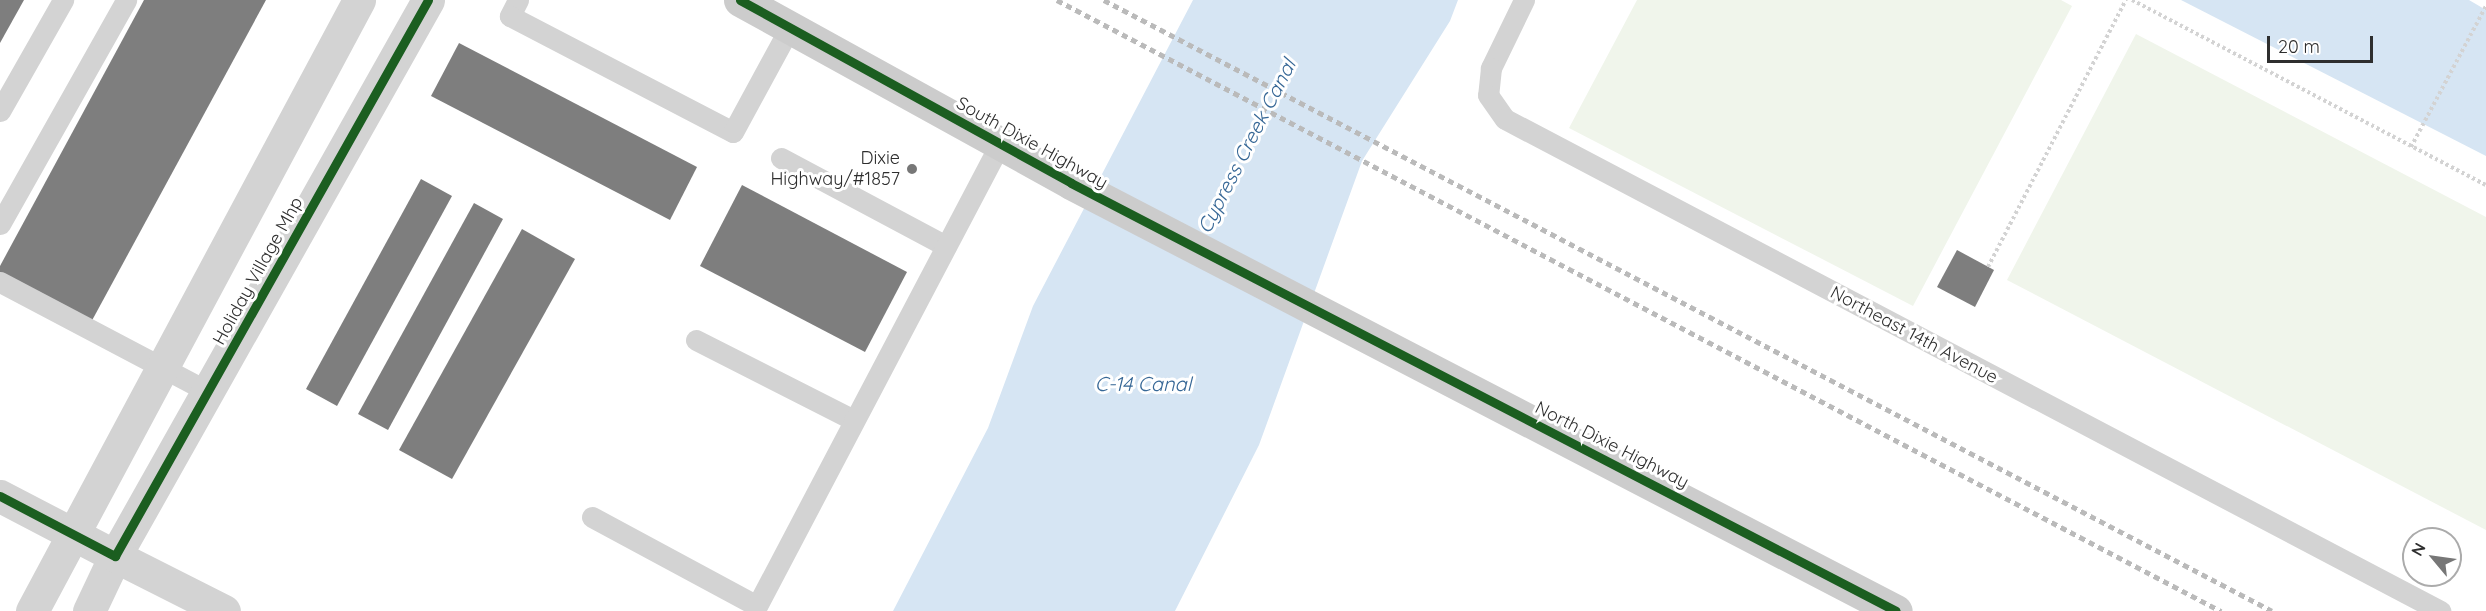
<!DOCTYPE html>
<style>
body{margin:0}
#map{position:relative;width:2486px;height:611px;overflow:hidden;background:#fff;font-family:Quicksand,sans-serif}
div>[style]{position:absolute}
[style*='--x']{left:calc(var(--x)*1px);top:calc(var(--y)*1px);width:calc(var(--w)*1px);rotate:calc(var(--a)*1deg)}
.green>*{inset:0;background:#f0f5eb}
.water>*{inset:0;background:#d6e5f3}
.building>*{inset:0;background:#7e7e7e}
.path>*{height:4px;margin-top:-2px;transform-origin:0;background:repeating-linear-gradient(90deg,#d3d3d3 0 3px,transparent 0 6px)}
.service>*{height:21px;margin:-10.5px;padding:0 10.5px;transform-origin:10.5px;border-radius:10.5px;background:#d3d3d3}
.minor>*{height:33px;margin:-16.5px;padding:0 16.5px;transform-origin:16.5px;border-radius:16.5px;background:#d3d3d3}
.secondary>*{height:33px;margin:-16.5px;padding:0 16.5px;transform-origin:16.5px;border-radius:16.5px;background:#ccc}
.rail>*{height:4.5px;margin-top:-2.25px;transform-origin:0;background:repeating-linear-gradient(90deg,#bababa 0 6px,transparent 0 10.5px)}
.cycleway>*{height:9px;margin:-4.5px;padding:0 4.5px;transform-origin:4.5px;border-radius:4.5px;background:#1b5e20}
.dots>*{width:16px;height:16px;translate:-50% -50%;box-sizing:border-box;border:3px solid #fff;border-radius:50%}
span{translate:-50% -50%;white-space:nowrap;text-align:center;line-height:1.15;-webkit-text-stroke:6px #fff;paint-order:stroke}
.street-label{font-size:18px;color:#2e2e2e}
.poi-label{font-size:18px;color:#2e2e2e}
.right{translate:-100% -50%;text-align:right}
.water-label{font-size:20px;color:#366796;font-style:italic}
.north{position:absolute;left:2402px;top:527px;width:60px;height:60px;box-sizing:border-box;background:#fff;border:2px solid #ababab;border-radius:50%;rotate:299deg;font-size:16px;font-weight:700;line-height:24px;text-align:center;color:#2e2e2e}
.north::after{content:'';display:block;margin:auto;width:21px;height:27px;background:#777;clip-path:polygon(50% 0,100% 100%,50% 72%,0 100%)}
.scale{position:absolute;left:2267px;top:36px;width:106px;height:27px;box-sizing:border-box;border:3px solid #2e2e2e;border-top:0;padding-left:8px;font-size:18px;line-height:21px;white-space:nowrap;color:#2e2e2e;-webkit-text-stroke:4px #fff;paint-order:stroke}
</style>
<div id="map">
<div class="green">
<i style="clip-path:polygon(1637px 0,2061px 0,2072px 6px,1913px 306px,1569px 128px)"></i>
<i style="clip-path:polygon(2136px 34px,2486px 217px,2486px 530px,2007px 280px)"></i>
</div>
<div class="water">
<i style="clip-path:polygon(1193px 0,1458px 0,1450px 21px,1362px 161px,1259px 445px,1175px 611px,893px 611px,988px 428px,1033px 306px)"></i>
<i style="clip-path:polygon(2181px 0,2469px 0,2486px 10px,2486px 156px)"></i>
</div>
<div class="building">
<i style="clip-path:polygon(0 0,24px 0,0 43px)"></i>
<i style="clip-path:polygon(144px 0,266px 0,89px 326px,0 278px,0 266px)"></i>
<i style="clip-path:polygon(459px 43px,697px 167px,670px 220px,431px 96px)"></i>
<i style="clip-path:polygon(421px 179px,452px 196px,337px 406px,306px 389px)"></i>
<i style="clip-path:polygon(742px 185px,907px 272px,865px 352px,700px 266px)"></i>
<i style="clip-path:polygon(474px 203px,503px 219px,388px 430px,358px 414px)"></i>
<i style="clip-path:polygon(522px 229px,575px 259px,452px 479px,399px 450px)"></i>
<i style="clip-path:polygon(1957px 250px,1994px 270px,1975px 307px,1937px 287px)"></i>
</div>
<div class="path">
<i style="--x:2132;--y:0;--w:399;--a:27.6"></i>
<i style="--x:2411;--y:147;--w:160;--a:-62"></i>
<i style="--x:1988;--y:267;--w:301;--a:-62.7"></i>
</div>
<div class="service">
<i style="--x:518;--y:0;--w:18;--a:117"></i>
<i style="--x:510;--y:16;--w:251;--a:27.5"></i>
<i style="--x:733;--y:132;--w:119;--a:-61.5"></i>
<i style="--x:1524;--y:0;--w:76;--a:115.9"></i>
<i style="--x:1491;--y:68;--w:27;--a:96"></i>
<i style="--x:1488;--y:95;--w:29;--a:55"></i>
<i style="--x:1505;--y:119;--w:1057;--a:27.75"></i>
<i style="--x:0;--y:111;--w:128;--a:-60.4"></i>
<i style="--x:781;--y:158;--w:187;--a:28.1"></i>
<i style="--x:0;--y:224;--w:257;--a:-60.6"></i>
<i style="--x:0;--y:282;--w:236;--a:27.8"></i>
<i style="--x:696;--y:340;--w:177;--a:26.9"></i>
<i style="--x:592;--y:517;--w:187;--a:28.3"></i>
<i style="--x:757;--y:606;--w:522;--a:-62.26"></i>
</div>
<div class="minor">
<i style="--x:0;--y:496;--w:130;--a:27.6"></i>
<i style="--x:115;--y:556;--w:638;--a:-60.62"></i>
<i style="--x:32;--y:611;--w:693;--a:-61.84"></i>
<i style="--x:89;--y:611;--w:61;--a:-64.7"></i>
<i style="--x:115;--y:556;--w:122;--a:26.8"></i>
</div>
<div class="secondary">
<i style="--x:740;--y:0;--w:378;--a:28.9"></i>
<i style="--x:1071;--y:183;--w:929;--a:27.42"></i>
</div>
<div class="rail">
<i style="--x:1057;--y:0;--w:1315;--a:27.7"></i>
<i style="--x:1104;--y:0;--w:1318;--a:27.61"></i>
</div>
<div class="cycleway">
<i style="--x:740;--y:0;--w:378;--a:28.9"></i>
<i style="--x:1071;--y:183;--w:929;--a:27.42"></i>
<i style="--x:0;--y:496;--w:130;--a:27.6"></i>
<i style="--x:115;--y:556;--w:638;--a:-60.62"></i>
</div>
<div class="dots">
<i style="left:912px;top:169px;background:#777"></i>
</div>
<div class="street-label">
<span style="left:1032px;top:143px;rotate:29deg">South Dixie Highway</span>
<span style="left:258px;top:271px;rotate:-61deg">Holiday Village Mhp</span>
<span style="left:1914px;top:335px;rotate:28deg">Northeast 14th Avenue</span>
<span style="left:1612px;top:445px;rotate:27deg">North Dixie Highway</span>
</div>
<div class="poi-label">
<span class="right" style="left:900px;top:169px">Dixie<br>Highway/#1857</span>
</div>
<div class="water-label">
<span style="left:1246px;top:146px;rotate:-63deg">Cypress Creek Canal</span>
<span style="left:1143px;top:383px">C-14 Canal</span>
</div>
<div class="north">N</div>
<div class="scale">20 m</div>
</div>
